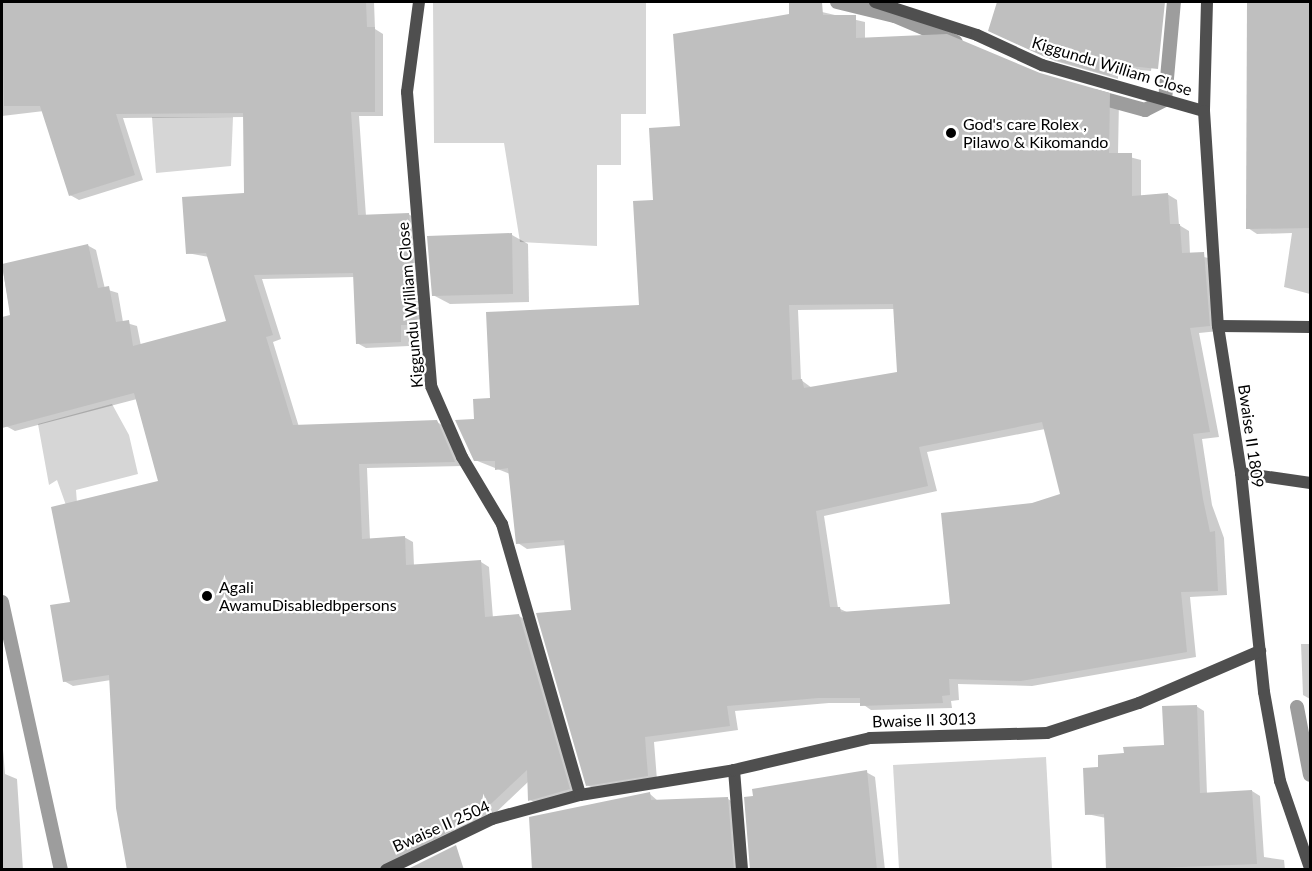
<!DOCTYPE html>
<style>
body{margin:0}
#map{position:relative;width:1312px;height:871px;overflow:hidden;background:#fff;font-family:Lato,sans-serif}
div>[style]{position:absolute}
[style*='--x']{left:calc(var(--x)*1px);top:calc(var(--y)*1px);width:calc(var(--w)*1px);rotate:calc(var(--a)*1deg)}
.green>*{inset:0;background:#d6d6d6}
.shadow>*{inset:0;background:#0003}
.stream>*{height:14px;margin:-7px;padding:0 7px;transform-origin:7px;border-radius:7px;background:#9d9d9d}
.building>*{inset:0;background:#bfbfbf}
.minor>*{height:12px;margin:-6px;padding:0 6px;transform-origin:6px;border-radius:6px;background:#4f4f4f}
.dots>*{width:16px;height:16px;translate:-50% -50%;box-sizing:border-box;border:3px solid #fff;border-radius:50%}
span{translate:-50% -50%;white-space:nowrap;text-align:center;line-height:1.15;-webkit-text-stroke:4.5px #fff;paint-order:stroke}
.street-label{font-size:16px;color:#000}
.poi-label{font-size:16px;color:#000}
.left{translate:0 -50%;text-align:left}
.frame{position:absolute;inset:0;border:3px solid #000;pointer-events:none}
</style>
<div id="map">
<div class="green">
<i style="clip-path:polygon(433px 2px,646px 2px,646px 114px,621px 114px,621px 165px,597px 165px,597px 246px,520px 242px,504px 143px,434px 143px)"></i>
<i style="clip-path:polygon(152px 117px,233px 117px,231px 166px,156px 173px)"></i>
<i style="clip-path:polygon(112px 404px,129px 435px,138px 474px,76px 490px,77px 503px,67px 508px,57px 480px,49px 485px,38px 424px)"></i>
<i style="clip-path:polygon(1046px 757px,1052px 869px,899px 869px,893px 765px)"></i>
</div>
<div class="shadow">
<i style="clip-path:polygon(2px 2px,374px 2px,375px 29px,383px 34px,383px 116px,359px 116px,366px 216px,408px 214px,417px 219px,426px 329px,409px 329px,409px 346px,366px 348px,357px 343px,355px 277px,262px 279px,281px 339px,273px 342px,299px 427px,437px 422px,445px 427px,463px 466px,367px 468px,370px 540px,404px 537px,413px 542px,414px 566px,481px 562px,489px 567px,493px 618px,519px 616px,528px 621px,578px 794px,538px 804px,530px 800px,529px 781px,487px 821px,418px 854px,111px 680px,73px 686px,64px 681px,160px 482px,137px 399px,15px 431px,6px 426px,2px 318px,11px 316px,2px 266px,87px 245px,96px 250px,105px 289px,118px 293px,123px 322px,137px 326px,141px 346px,228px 322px,209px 257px,187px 253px,245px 194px,245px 117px,123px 118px,143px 180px,79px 200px,70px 195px,44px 111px,2px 116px)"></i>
<i style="clip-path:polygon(1107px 2px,1160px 2px,1151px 71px,1118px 68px,1118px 79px,1055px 61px,998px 35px,1106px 12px)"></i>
<i style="clip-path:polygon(1249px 2px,1310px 2px,1310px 294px,1284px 287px,1292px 233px,1257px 234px,1248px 228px)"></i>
<i style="clip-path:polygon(evenodd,822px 12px,865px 22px,865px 39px,1039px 74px,1119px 100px,1118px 154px,1141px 160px,1141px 197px,1167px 194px,1177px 200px,1179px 225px,1189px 231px,1190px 254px,1213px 259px,1219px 331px,1199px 333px,1219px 437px,1202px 439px,1212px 505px,1224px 538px,1227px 595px,1190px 597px,1196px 657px,1032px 686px,958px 684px,959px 700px,951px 701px,952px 708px,871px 710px,861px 703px,829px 703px,735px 711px,738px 730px,654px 742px,657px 780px,597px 790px,587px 785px,566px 545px,527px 549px,518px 543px,510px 474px,475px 460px,476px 420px,492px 399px,641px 306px,655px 201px,682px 127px,822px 12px,894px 309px,898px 374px,812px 388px,801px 380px,798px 310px,894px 309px,822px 12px,1045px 429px,1061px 495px,952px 605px,849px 613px,838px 608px,824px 516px,937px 491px,927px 452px,1045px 429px)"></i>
<i style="clip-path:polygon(512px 235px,528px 244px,529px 302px,450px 304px,433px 295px)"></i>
<i style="clip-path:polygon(1301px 644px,1310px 644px,1310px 699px,1303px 695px)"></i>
<i style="clip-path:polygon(1196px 706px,1204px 711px,1207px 794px,1252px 791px,1260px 796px,1264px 857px,1284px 860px,1285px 870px,1108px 870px,1106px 818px,1087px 814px,1100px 768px,1126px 754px,1166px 747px)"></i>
<i style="clip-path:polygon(2px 737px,5px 774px,17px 779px,23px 870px,2px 870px)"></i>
<i style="clip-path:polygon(866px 772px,875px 777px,885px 870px,752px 870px)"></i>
<i style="clip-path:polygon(650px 794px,658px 801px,728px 799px,736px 804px,741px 870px,554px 870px)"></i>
</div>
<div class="stream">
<i style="--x:837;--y:2;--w:60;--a:13.6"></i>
<i style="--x:895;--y:16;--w:66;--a:23.1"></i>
<i style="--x:1094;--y:96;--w:53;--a:15.4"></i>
<i style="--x:1145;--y:110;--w:22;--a:-27"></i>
<i style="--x:1165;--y:100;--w:98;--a:-84.8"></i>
<i style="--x:2;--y:602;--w:274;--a:77.6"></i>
<i style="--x:1297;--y:707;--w:69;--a:79.2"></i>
</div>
<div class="building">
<i style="clip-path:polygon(2px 2px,366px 2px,367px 27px,375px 27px,375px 112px,351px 112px,358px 215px,409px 213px,418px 325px,401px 325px,401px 342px,356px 344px,353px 273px,254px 275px,273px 335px,266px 337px,293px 425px,437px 420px,455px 462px,359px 464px,362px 539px,405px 536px,406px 565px,481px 560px,485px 617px,519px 614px,570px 789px,528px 801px,527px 770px,478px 816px,378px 870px,127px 870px,116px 808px,109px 675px,63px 682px,50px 605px,70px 602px,51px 507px,158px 481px,134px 393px,2px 428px,2px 317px,10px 315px,2px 264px,88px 244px,98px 288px,109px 286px,116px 322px,129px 320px,133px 346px,226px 321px,206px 253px,186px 254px,182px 197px,244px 193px,243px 113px,116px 114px,135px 175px,69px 196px,40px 106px,4px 106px)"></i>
<i style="clip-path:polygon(evenodd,789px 2px,822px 2px,823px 15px,856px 15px,856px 38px,947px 34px,1040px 73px,1110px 93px,1109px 153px,1132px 153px,1132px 196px,1168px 193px,1170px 224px,1180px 224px,1182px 253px,1204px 252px,1210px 326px,1190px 328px,1210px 432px,1193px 434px,1203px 499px,1210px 532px,1215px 531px,1218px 591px,1181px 592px,1187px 652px,1021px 681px,949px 679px,950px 695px,942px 696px,943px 703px,860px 706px,860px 698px,818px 698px,727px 706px,730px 726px,645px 737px,648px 776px,586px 786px,536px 613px,571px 610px,564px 540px,516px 544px,508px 468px,495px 470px,495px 461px,474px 461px,455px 420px,474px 419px,473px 399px,490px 398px,486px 312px,639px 305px,633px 201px,653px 200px,649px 128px,680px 126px,673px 34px,789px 14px,789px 2px,893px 304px,897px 372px,804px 388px,802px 379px,792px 380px,789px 305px,893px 304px,789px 2px,1042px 422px,1060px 494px,1032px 503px,941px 513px,950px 604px,841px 612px,840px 607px,830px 607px,816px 511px,928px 486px,919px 447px,1042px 422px)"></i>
<i style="clip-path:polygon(997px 2px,1165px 2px,1158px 69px,1111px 64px,1110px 76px,1045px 57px,988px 31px)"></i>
<i style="clip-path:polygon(1247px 2px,1311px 2px,1311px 228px,1246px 229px)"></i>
<i style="clip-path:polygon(512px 233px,513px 294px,432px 296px,427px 236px)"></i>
<i style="clip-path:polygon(1197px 705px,1200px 793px,1252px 790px,1257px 864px,1106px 870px,1104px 814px,1085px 815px,1083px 768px,1098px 767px,1098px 755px,1124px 753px,1123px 747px,1164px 745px,1162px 706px)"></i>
<i style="clip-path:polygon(867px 770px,877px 870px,750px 870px,744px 797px,753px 796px,752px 789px)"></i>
<i style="clip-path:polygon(650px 792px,651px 800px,728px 797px,734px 870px,532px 870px,529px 817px)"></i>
<i style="clip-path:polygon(456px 845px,464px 870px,406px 870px)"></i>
</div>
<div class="minor">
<i style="--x:419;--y:2;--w:91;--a:97.6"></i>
<i style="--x:407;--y:92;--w:295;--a:85.3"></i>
<i style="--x:431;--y:386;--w:77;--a:66.4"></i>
<i style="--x:462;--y:457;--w:78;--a:59.2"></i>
<i style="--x:502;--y:524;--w:282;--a:73.9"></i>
<i style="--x:875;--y:2;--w:107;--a:17.9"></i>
<i style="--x:977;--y:35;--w:72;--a:24.8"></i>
<i style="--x:1042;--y:65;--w:168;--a:15.9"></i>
<i style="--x:1207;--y:2;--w:109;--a:91.6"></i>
<i style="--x:1204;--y:111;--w:215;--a:86.3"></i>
<i style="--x:1218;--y:326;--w:149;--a:81.1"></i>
<i style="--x:1241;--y:473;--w:220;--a:84"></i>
<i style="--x:1264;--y:692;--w:90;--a:79.8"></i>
<i style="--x:1280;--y:781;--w:92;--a:71"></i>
<i style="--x:1218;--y:326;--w:92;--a:0.6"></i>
<i style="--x:1241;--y:473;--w:70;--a:8.2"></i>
<i style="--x:734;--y:770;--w:100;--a:85.4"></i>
<i style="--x:386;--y:870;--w:118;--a:-25.7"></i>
<i style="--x:492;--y:819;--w:91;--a:-15.3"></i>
<i style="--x:580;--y:795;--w:156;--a:-9.2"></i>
<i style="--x:734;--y:770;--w:140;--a:-13.2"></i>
<i style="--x:870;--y:738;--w:177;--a:-1.6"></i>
<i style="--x:1047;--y:733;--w:97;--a:-18.1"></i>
<i style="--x:1139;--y:703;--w:132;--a:-23.3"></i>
</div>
<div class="dots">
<i style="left:951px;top:133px;background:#000"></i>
<i style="left:207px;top:596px;background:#000"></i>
</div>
<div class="street-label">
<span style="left:1112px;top:66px;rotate:17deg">Kiggundu William Close</span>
<span style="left:410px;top:305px;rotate:-95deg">Kiggundu William Close</span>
<span style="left:1251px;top:436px;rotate:82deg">Bwaise II 1809</span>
<span style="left:924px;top:720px;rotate:-2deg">Bwaise II 3013</span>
<span style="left:441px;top:826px;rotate:-24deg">Bwaise II 2504</span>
</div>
<div class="poi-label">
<span class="left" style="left:963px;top:133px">God's care Rolex ,<br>Pilawo &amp; Kikomando</span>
<span class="left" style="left:219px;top:596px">Agali<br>AwamuDisabledbpersons</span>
</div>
<div class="frame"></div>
</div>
